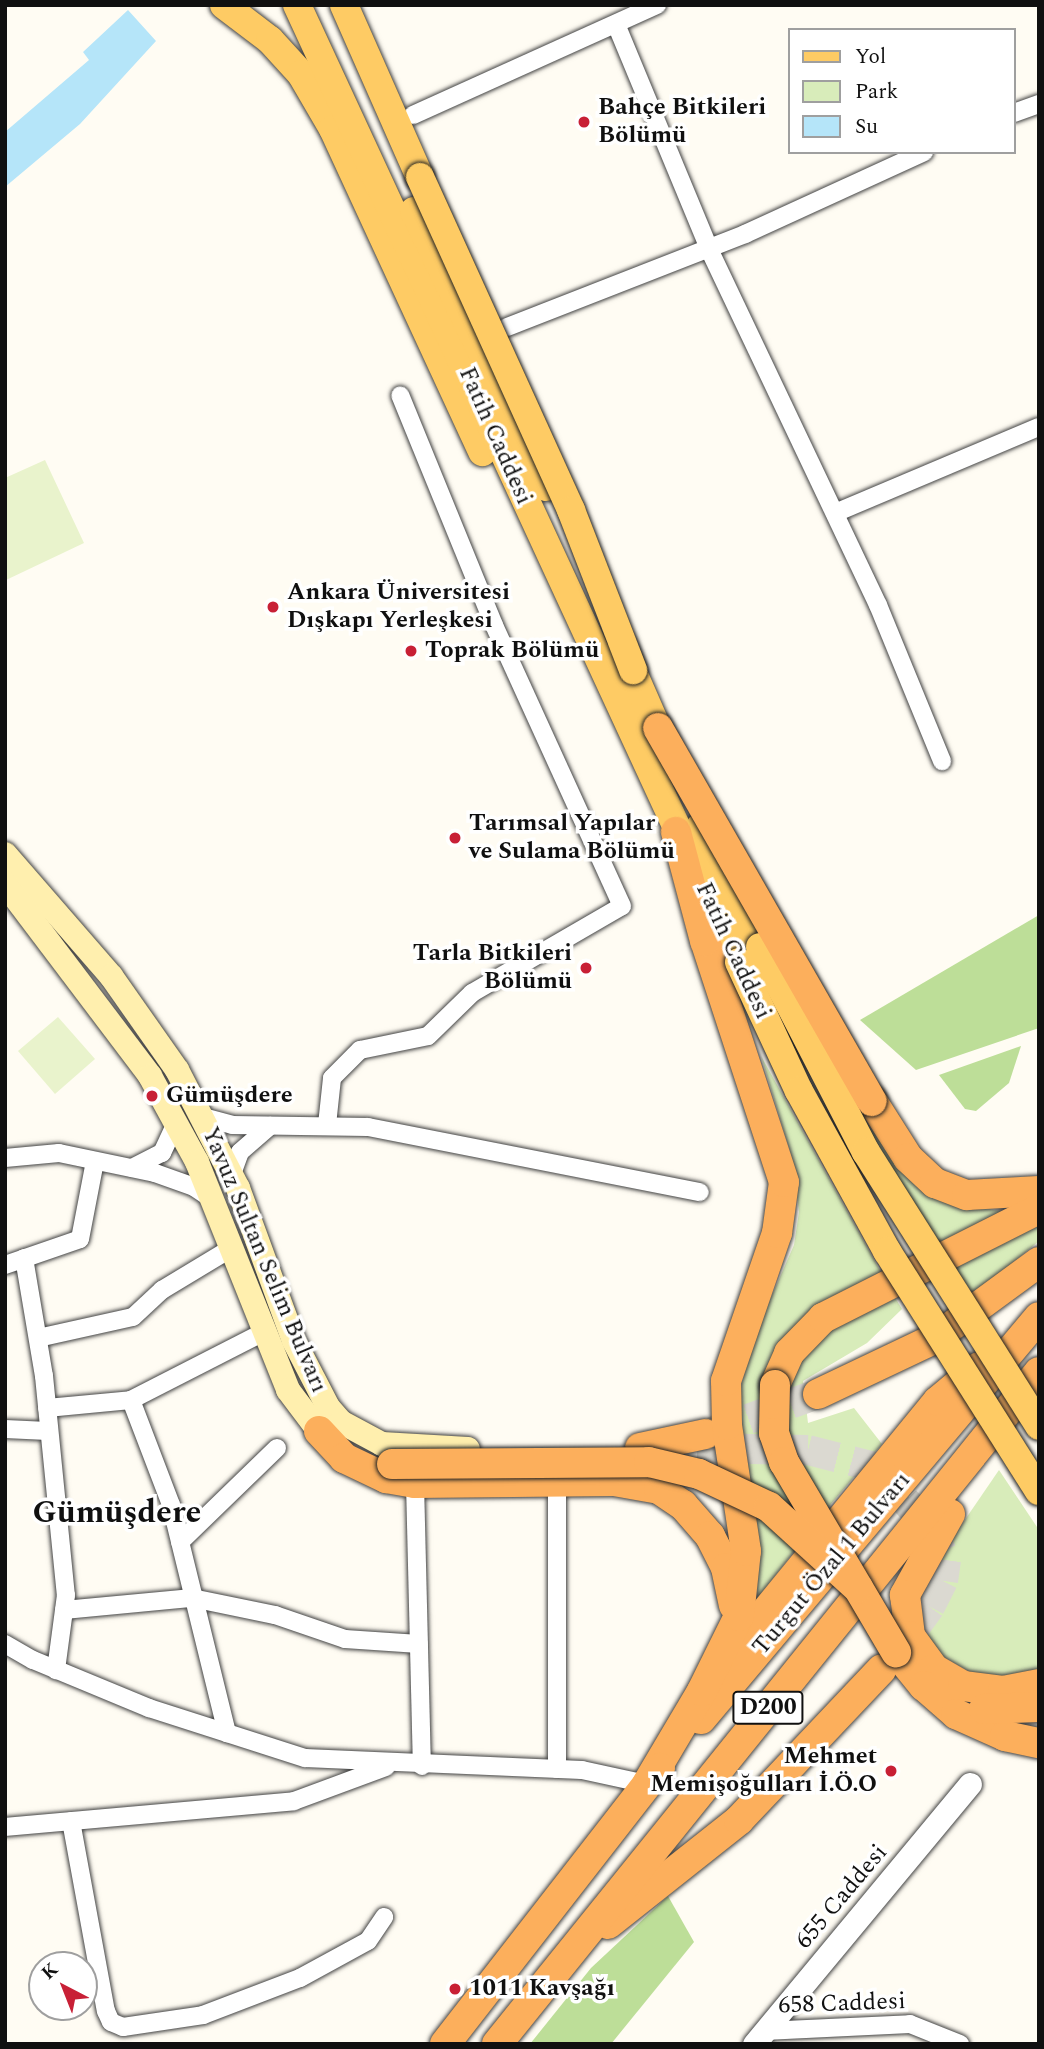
<!DOCTYPE html>
<meta charset="utf-8">
<style>
body{margin:0}
#map{position:relative;width:1044px;height:2049px;overflow:hidden;background:#fffcf3;font-family:Spectral,serif}
div>[style]{position:absolute}
[style*='--x']{left:calc(var(--x)*1px);top:calc(var(--y)*1px);width:calc(var(--w)*1px);rotate:calc(var(--a)*1deg)}
.green>*{inset:0;background:#d8ecba}
.forest>*{inset:0;background:#bdde98}
.pitch>*{inset:0;background:#e9f3cc}
.water>*{inset:0;background:#b5e5f9}
.trunk-tunnel>*{height:30px;margin-top:-15px;transform-origin:0;background:repeating-linear-gradient(90deg,#dbd9d1 0 30px,transparent 0 45px)}
.roads{filter:drop-shadow(0 0 2px #434343) drop-shadow(0 0 2px #434343)}
.minor>*{height:18px;margin:-9px;padding:0 9px;transform-origin:9px;border-radius:9px;background:#fff}
.tertiary>*{height:23px;margin:-11.5px;padding:0 11.5px;transform-origin:11.5px;border-radius:11.5px;background:#fff}
.secondary>*{height:24px;margin:-12px;padding:0 12px;transform-origin:12px;border-radius:12px;background:#ffefae}
.primary>*{height:28px;margin:-14px;padding:0 14px;transform-origin:14px;border-radius:14px;background:#fecb64}
.trunk>*{height:30px;margin:-15px;padding:0 15px;transform-origin:15px;border-radius:15px;background:#fcaf5c}
.bridges{filter:drop-shadow(0 0 2px #212121) drop-shadow(0 0 2px #212121)}
.primary-bridge>*{height:28px;margin:-14px;padding:0 14px;transform-origin:14px;border-radius:14px;background:#fecb64}
.trunk-bridge>*{height:30px;margin:-15px;padding:0 15px;transform-origin:15px;border-radius:15px;background:#fcaf5c}
.dots>*{width:19px;height:19px;translate:-50% -50%;box-sizing:border-box;border:4px solid #fff;border-radius:50%}
span{translate:-50% -50%;white-space:nowrap;text-align:center;line-height:1.15;-webkit-text-stroke:7px #fff;paint-order:stroke}
.shield-label span{padding:2px 5px;background:#fff;border:2px solid;border-radius:5px;-webkit-text-stroke-width:0}
.shield-label{font-size:23px;color:#101010;font-weight:700}
.poi-label{font-size:24px;color:#101010;font-weight:700}
.left{translate:0 -50%;text-align:left}
.right{translate:-100% -50%;text-align:right}
.street-label{font-size:24px;color:#101010}
.district-label{font-size:32px;color:#101010;font-weight:700}
.frame{position:absolute;inset:0;border:7px solid #101010;pointer-events:none}
.legend{position:absolute;left:788px;top:28px;width:228px;height:126px;box-sizing:border-box;background:#fff;border:2px solid #9f9f9f;margin:0;padding:9px 12px;list-style:none;font-size:21px;color:#101010}
.legend li{display:flex;align-items:center;gap:14px;height:35px}
.legend b{width:35px;border:2px solid #9f9f9f}
.north{position:absolute;left:28px;top:1951px;width:70px;height:70px;box-sizing:border-box;background:#fff;border:2px solid #9f9f9f;border-radius:50%;rotate:318deg;font-size:19px;font-weight:700;line-height:28px;text-align:center;color:#101010}
.north::after{content:'';display:block;margin:auto;width:24px;height:32px;background:#c82036;clip-path:polygon(50% 0,100% 100%,50% 72%,0 100%)}
</style>
<div id="map">
<div class="green">
<i style="clip-path:polygon(761px 1056px,883px 1276px,811px 1311px,773px 1357px,809px 1532px,757px 1599px,758px 1556px,741px 1451px,739px 1394px,755px 1334px,794px 1245px,799px 1212px,793px 1161px)"></i>
<i style="clip-path:polygon(857px 1110px,902px 1169px,945px 1201px,1005px 1212px,941px 1247px)"></i>
<i style="clip-path:polygon(1039px 1220px,1039px 1241px,974px 1295px,953px 1265px)"></i>
<i style="clip-path:polygon(894px 1296px,902px 1309px,867px 1343px,803px 1381px,808px 1423px,854px 1408px,882px 1444px,825px 1511px,790px 1452px,782px 1419px,794px 1366px,841px 1321px)"></i>
<i style="clip-path:polygon(999px 1470px,1039px 1530px,1039px 1669px,1002px 1677px,972px 1673px,940px 1655px,921px 1632px,919px 1587px)"></i>
</div>
<div class="forest">
<i style="clip-path:polygon(1039px 915px,1039px 1028px,916px 1070px,860px 1020px)"></i>
<i style="clip-path:polygon(1021px 1046px,1009px 1083px,976px 1111px,965px 1109px,939px 1075px)"></i>
<i style="clip-path:polygon(668px 1896px,694px 1942px,611px 2044px,530px 2044px,591px 1968px)"></i>
</div>
<div class="pitch">
<i style="clip-path:polygon(45px 460px,84px 543px,6px 580px,5px 478px)"></i>
<i style="clip-path:polygon(58px 1017px,95px 1059px,55px 1094px,18px 1051px)"></i>
</div>
<div class="water">
<i style="clip-path:polygon(128px 10px,156px 41px,80px 124px,5px 187px,5px 132px,89px 60px,83px 52px)"></i>
</div>
<div class="trunk-tunnel">
<i style="--x:706;--y:1434;--w:119;--a:-19.7"></i>
<i style="--x:697;--y:1448;--w:111;--a:1"></i>
<i style="--x:808;--y:1450;--w:69;--a:14.2"></i>
<i style="--x:875;--y:1467;--w:79;--a:48.1"></i>
<i style="--x:928;--y:1526;--w:38;--a:62"></i>
<i style="--x:946;--y:1560;--w:21;--a:98"></i>
<i style="--x:943;--y:1581;--w:29;--a:117"></i>
<i style="--x:930;--y:1607;--w:51;--a:126.2"></i>
</div>
<div class="roads">
<div class="minor">
<i style="--x:616;--y:24;--w:243;--a:67.5"></i>
<i style="--x:709;--y:249;--w:394;--a:64.6"></i>
<i style="--x:878;--y:605;--w:169;--a:67.7"></i>
<i style="--x:1014;--y:113;--w:27;--a:-20"></i>
<i style="--x:413;--y:115;--w:268;--a:-24.3"></i>
<i style="--x:507;--y:327;--w:256;--a:-21.3"></i>
<i style="--x:745;--y:234;--w:197;--a:-24.6"></i>
<i style="--x:835;--y:513;--w:221;--a:-22.9"></i>
<i style="--x:203;--y:1117;--w:30;--a:15"></i>
<i style="--x:232;--y:1125;--w:136;--a:0.8"></i>
<i style="--x:368;--y:1127;--w:338;--a:11.1"></i>
<i style="--x:327;--y:1125;--w:47;--a:-83.9"></i>
<i style="--x:332;--y:1078;--w:40;--a:-45"></i>
<i style="--x:360;--y:1050;--w:69;--a:-11.6"></i>
<i style="--x:428;--y:1036;--w:62;--a:-44.3"></i>
<i style="--x:472;--y:993;--w:173;--a:-30.1"></i>
<i style="--x:622;--y:906;--w:309;--a:-114.5"></i>
<i style="--x:494;--y:625;--w:248;--a:-112.2"></i>
<i style="--x:5;--y:1158;--w:54;--a:-5.3"></i>
<i style="--x:59;--y:1153;--w:98;--a:11.8"></i>
<i style="--x:155;--y:1173;--w:41;--a:19.7"></i>
<i style="--x:194;--y:1187;--w:23;--a:34"></i>
<i style="--x:132;--y:1168;--w:34;--a:-27"></i>
<i style="--x:162;--y:1153;--w:33;--a:-65"></i>
<i style="--x:232;--y:1174;--w:23;--a:-70"></i>
<i style="--x:240;--y:1152;--w:40;--a:-41"></i>
<i style="--x:24;--y:1258;--w:120;--a:80.4"></i>
<i style="--x:44;--y:1376;--w:220;--a:84.3"></i>
<i style="--x:66;--y:1595;--w:76;--a:97.6"></i>
<i style="--x:5;--y:1265;--w:79;--a:-19.1"></i>
<i style="--x:80;--y:1239;--w:79;--a:-79.1"></i>
<i style="--x:38;--y:1338;--w:97;--a:-12.5"></i>
<i style="--x:133;--y:1317;--w:40;--a:-43"></i>
<i style="--x:162;--y:1290;--w:74;--a:-31.1"></i>
<i style="--x:131;--y:1400;--w:112;--a:69.1"></i>
<i style="--x:171;--y:1505;--w:235;--a:76.2"></i>
<i style="--x:47;--y:1408;--w:84;--a:-5.4"></i>
<i style="--x:131;--y:1400;--w:138;--a:-27.1"></i>
<i style="--x:5;--y:1429;--w:43;--a:2.7"></i>
<i style="--x:415;--y:1483;--w:283;--a:88.6"></i>
<i style="--x:180;--y:1542;--w:135;--a:-44.1"></i>
<i style="--x:64;--y:1610;--w:129;--a:-5.4"></i>
<i style="--x:192;--y:1598;--w:85;--a:11.6"></i>
<i style="--x:275;--y:1615;--w:74;--a:18.9"></i>
<i style="--x:345;--y:1639;--w:74;--a:3.9"></i>
<i style="--x:5;--y:1644;--w:32;--a:30"></i>
<i style="--x:33;--y:1660;--w:126;--a:22.5"></i>
<i style="--x:149;--y:1708;--w:164;--a:17.8"></i>
<i style="--x:305;--y:1758;--w:277;--a:2.5"></i>
<i style="--x:582;--y:1770;--w:66;--a:12.2"></i>
<i style="--x:557;--y:1769;--w:286;--a:-90"></i>
<i style="--x:71;--y:1821;--w:193;--a:79.6"></i>
<i style="--x:106;--y:2011;--w:12;--a:66"></i>
<i style="--x:111;--y:2022;--w:13;--a:23"></i>
<i style="--x:123;--y:2027;--w:81;--a:-8.5"></i>
<i style="--x:203;--y:2015;--w:104;--a:-20.9"></i>
<i style="--x:300;--y:1978;--w:77;--a:-28.6"></i>
<i style="--x:368;--y:1941;--w:29;--a:-56"></i>
<i style="--x:5;--y:1827;--w:290;--a:-5.1"></i>
<i style="--x:294;--y:1801;--w:98;--a:-20.3"></i>
<i style="--x:764;--y:2031;--w:146;--a:-2.7"></i>
<i style="--x:910;--y:2024;--w:54;--a:21.8"></i>
</div>
<div class="tertiary">
<i style="--x:754;--y:2044;--w:338;--a:-50.3"></i>
</div>
<div class="secondary">
<i style="--x:5;--y:854;--w:162;--a:49"></i>
<i style="--x:111;--y:976;--w:115;--a:54.9"></i>
<i style="--x:177;--y:1070;--w:133;--a:62.7"></i>
<i style="--x:238;--y:1188;--w:163;--a:69.9"></i>
<i style="--x:294;--y:1341;--w:74;--a:62.7"></i>
<i style="--x:328;--y:1407;--w:20;--a:49"></i>
<i style="--x:341;--y:1422;--w:47;--a:28.2"></i>
<i style="--x:382;--y:1444;--w:86;--a:3.3"></i>
<i style="--x:5;--y:884;--w:241;--a:52.9"></i>
<i style="--x:150;--y:1076;--w:98;--a:61.3"></i>
<i style="--x:197;--y:1162;--w:245;--a:68.2"></i>
<i style="--x:288;--y:1390;--w:51;--a:52.9"></i>
<i style="--x:319;--y:1431;--w:18;--a:34"></i>
</div>
<div class="primary">
<i style="--x:224;--y:5;--w:58;--a:37.3"></i>
<i style="--x:270;--y:40;--w:46;--a:47.6"></i>
<i style="--x:301;--y:74;--w:64;--a:59.8"></i>
<i style="--x:333;--y:129;--w:356;--a:65.2"></i>
<i style="--x:297;--y:5;--w:1054;--a:65.21"></i>
<i style="--x:344;--y:5;--w:188;--a:66.2"></i>
<i style="--x:414;--y:211;--w:306;--a:64.4"></i>
<i style="--x:622;--y:647;--w:110;--a:66.5"></i>
<i style="--x:700;--y:827;--w:134;--a:63.4"></i>
</div>
<div class="trunk">
<i style="--x:872;--y:1101;--w:67;--a:57.7"></i>
<i style="--x:908;--y:1158;--w:37;--a:43"></i>
<i style="--x:935;--y:1183;--w:34;--a:21"></i>
<i style="--x:967;--y:1195;--w:72;--a:-3.2"></i>
<i style="--x:775;--y:1385;--w:35;--a:-66"></i>
<i style="--x:789;--y:1353;--w:49;--a:-45.8"></i>
<i style="--x:823;--y:1318;--w:242;--a:-26.8"></i>
<i style="--x:818;--y:1394;--w:128;--a:-25.4"></i>
<i style="--x:934;--y:1339;--w:130;--a:-36.3"></i>
<i style="--x:319;--y:1431;--w:37;--a:47"></i>
<i style="--x:344;--y:1458;--w:47;--a:25.5"></i>
<i style="--x:386;--y:1478;--w:29;--a:10"></i>
<i style="--x:415;--y:1483;--w:199;--a:-0.6"></i>
<i style="--x:614;--y:1481;--w:46;--a:10.1"></i>
<i style="--x:659;--y:1489;--w:29;--a:34"></i>
<i style="--x:683;--y:1505;--w:41;--a:48.9"></i>
<i style="--x:710;--y:1536;--w:36;--a:63"></i>
<i style="--x:726;--y:1568;--w:38;--a:78"></i>
<i style="--x:640;--y:1448;--w:67;--a:-12"></i>
<i style="--x:950;--y:1514;--w:93;--a:119.1"></i>
<i style="--x:905;--y:1595;--w:41;--a:83"></i>
<i style="--x:910;--y:1636;--w:41;--a:54"></i>
<i style="--x:934;--y:1669;--w:34;--a:30"></i>
<i style="--x:963;--y:1686;--w:40;--a:7.1"></i>
<i style="--x:1003;--y:1691;--w:37;--a:-11"></i>
<i style="--x:735;--y:1649;--w:320;--a:-50.7"></i>
<i style="--x:938;--y:1401;--w:53;--a:-39.7"></i>
<i style="--x:901;--y:1658;--w:36;--a:51"></i>
<i style="--x:924;--y:1686;--w:43;--a:41.2"></i>
<i style="--x:956;--y:1714;--w:54;--a:24.2"></i>
<i style="--x:1005;--y:1736;--w:35;--a:12"></i>
<i style="--x:984;--y:1709;--w:55;--a:-2.1"></i>
<i style="--x:701;--y:1719;--w:525;--a:-49.94"></i>
<i style="--x:647;--y:1784;--w:108;--a:-59.4"></i>
<i style="--x:702;--y:1691;--w:84;--a:-63.7"></i>
<i style="--x:739;--y:1616;--w:65;--a:-83.9"></i>
<i style="--x:746;--y:1551;--w:127;--a:-98.6"></i>
<i style="--x:727;--y:1425;--w:44;--a:-91.3"></i>
<i style="--x:726;--y:1381;--w:157;--a:-71"></i>
<i style="--x:777;--y:1233;--w:51;--a:-82.2"></i>
<i style="--x:784;--y:1182;--w:254;--a:-108.1"></i>
<i style="--x:705;--y:941;--w:113;--a:-104.9"></i>
<i style="--x:608;--y:1924;--w:167;--a:-38.4"></i>
<i style="--x:739;--y:1820;--w:207;--a:-46.6"></i>
<i style="--x:445;--y:2044;--w:350;--a:-52.1"></i>
<i style="--x:497;--y:2044;--w:863;--a:-51.11"></i>
</div>
</div>
<div class="bridges">
<div class="primary-bridge">
<i style="--x:420;--y:177;--w:366;--a:65.6"></i>
<i style="--x:571;--y:510;--w:172;--a:68.8"></i>
<i style="--x:760;--y:947;--w:231;--a:62.7"></i>
<i style="--x:866;--y:1152;--w:324;--a:57.7"></i>
<i style="--x:739;--y:962;--w:142;--a:65.1"></i>
<i style="--x:799;--y:1091;--w:183;--a:61.2"></i>
<i style="--x:887;--y:1251;--w:284;--a:57.7"></i>
</div>
<div class="trunk-bridge">
<i style="--x:658;--y:728;--w:430;--a:60.2"></i>
<i style="--x:775;--y:1385;--w:48;--a:91.2"></i>
<i style="--x:774;--y:1433;--w:31;--a:71"></i>
<i style="--x:784;--y:1462;--w:221;--a:59.5"></i>
<i style="--x:392;--y:1464;--w:257;--a:-0.4"></i>
<i style="--x:649;--y:1462;--w:51;--a:13.5"></i>
<i style="--x:699;--y:1474;--w:77;--a:25.2"></i>
<i style="--x:769;--y:1507;--w:120;--a:42.3"></i>
</div>
</div>
<div class="dots">
<i style="left:584px;top:122px;background:#c82036"></i>
<i style="left:273px;top:607px;background:#c82036"></i>
<i style="left:411px;top:651px;background:#c82036"></i>
<i style="left:455px;top:838px;background:#c82036"></i>
<i style="left:586px;top:968px;background:#c82036"></i>
<i style="left:152px;top:1096px;background:#c82036"></i>
<i style="left:891px;top:1771px;background:#c82036"></i>
<i style="left:455px;top:1989px;background:#c82036"></i>
</div>
<div class="shield-label">
<span style="left:768px;top:1708px">D200</span>
</div>
<div class="poi-label">
<span class="left" style="left:598px;top:122px">Bahçe Bitkileri<br>Bölümü</span>
<span class="left" style="left:287px;top:607px">Ankara Üniversitesi<br>Dışkapı Yerleşkesi</span>
<span class="left" style="left:425px;top:651px">Toprak Bölümü</span>
<span class="left" style="left:469px;top:838px">Tarımsal Yapılar<br>ve Sulama Bölümü</span>
<span class="right" style="left:572px;top:968px">Tarla Bitkileri<br>Bölümü</span>
<span class="left" style="left:166px;top:1096px">Gümüşdere</span>
<span class="right" style="left:877px;top:1771px">Mehmet<br>Memişoğulları İ.Ö.O</span>
<span class="left" style="left:469px;top:1989px">1011 Kavşağı</span>
</div>
<div class="street-label">
<span style="left:495px;top:436px;rotate:66deg">Fatih Caddesi</span>
<span style="left:733px;top:951px;rotate:65deg">Fatih Caddesi</span>
<span style="left:264px;top:1260px;rotate:67deg">Yavuz Sultan Selim Bulvarı</span>
<span style="left:832px;top:1564px;rotate:-50deg">Turgut Özal 1 Bulvarı</span>
<span style="left:842px;top:1897px;rotate:-50deg">655 Caddesi</span>
<span style="left:842px;top:2004px;rotate:-2deg">658 Caddesi</span>
</div>
<div class="district-label">
<span style="left:117px;top:1513px">Gümüşdere</span>
</div>
<div class="frame"></div>
<ul class="legend">
<li><b style="height:9px;background:#fecb64"></b>Yol</li>
<li><b style="height:19px;background:#d8ecba"></b>Park</li>
<li><b style="height:19px;background:#b5e5f9"></b>Su</li>
</ul>
<div class="north">K</div>
</div>
